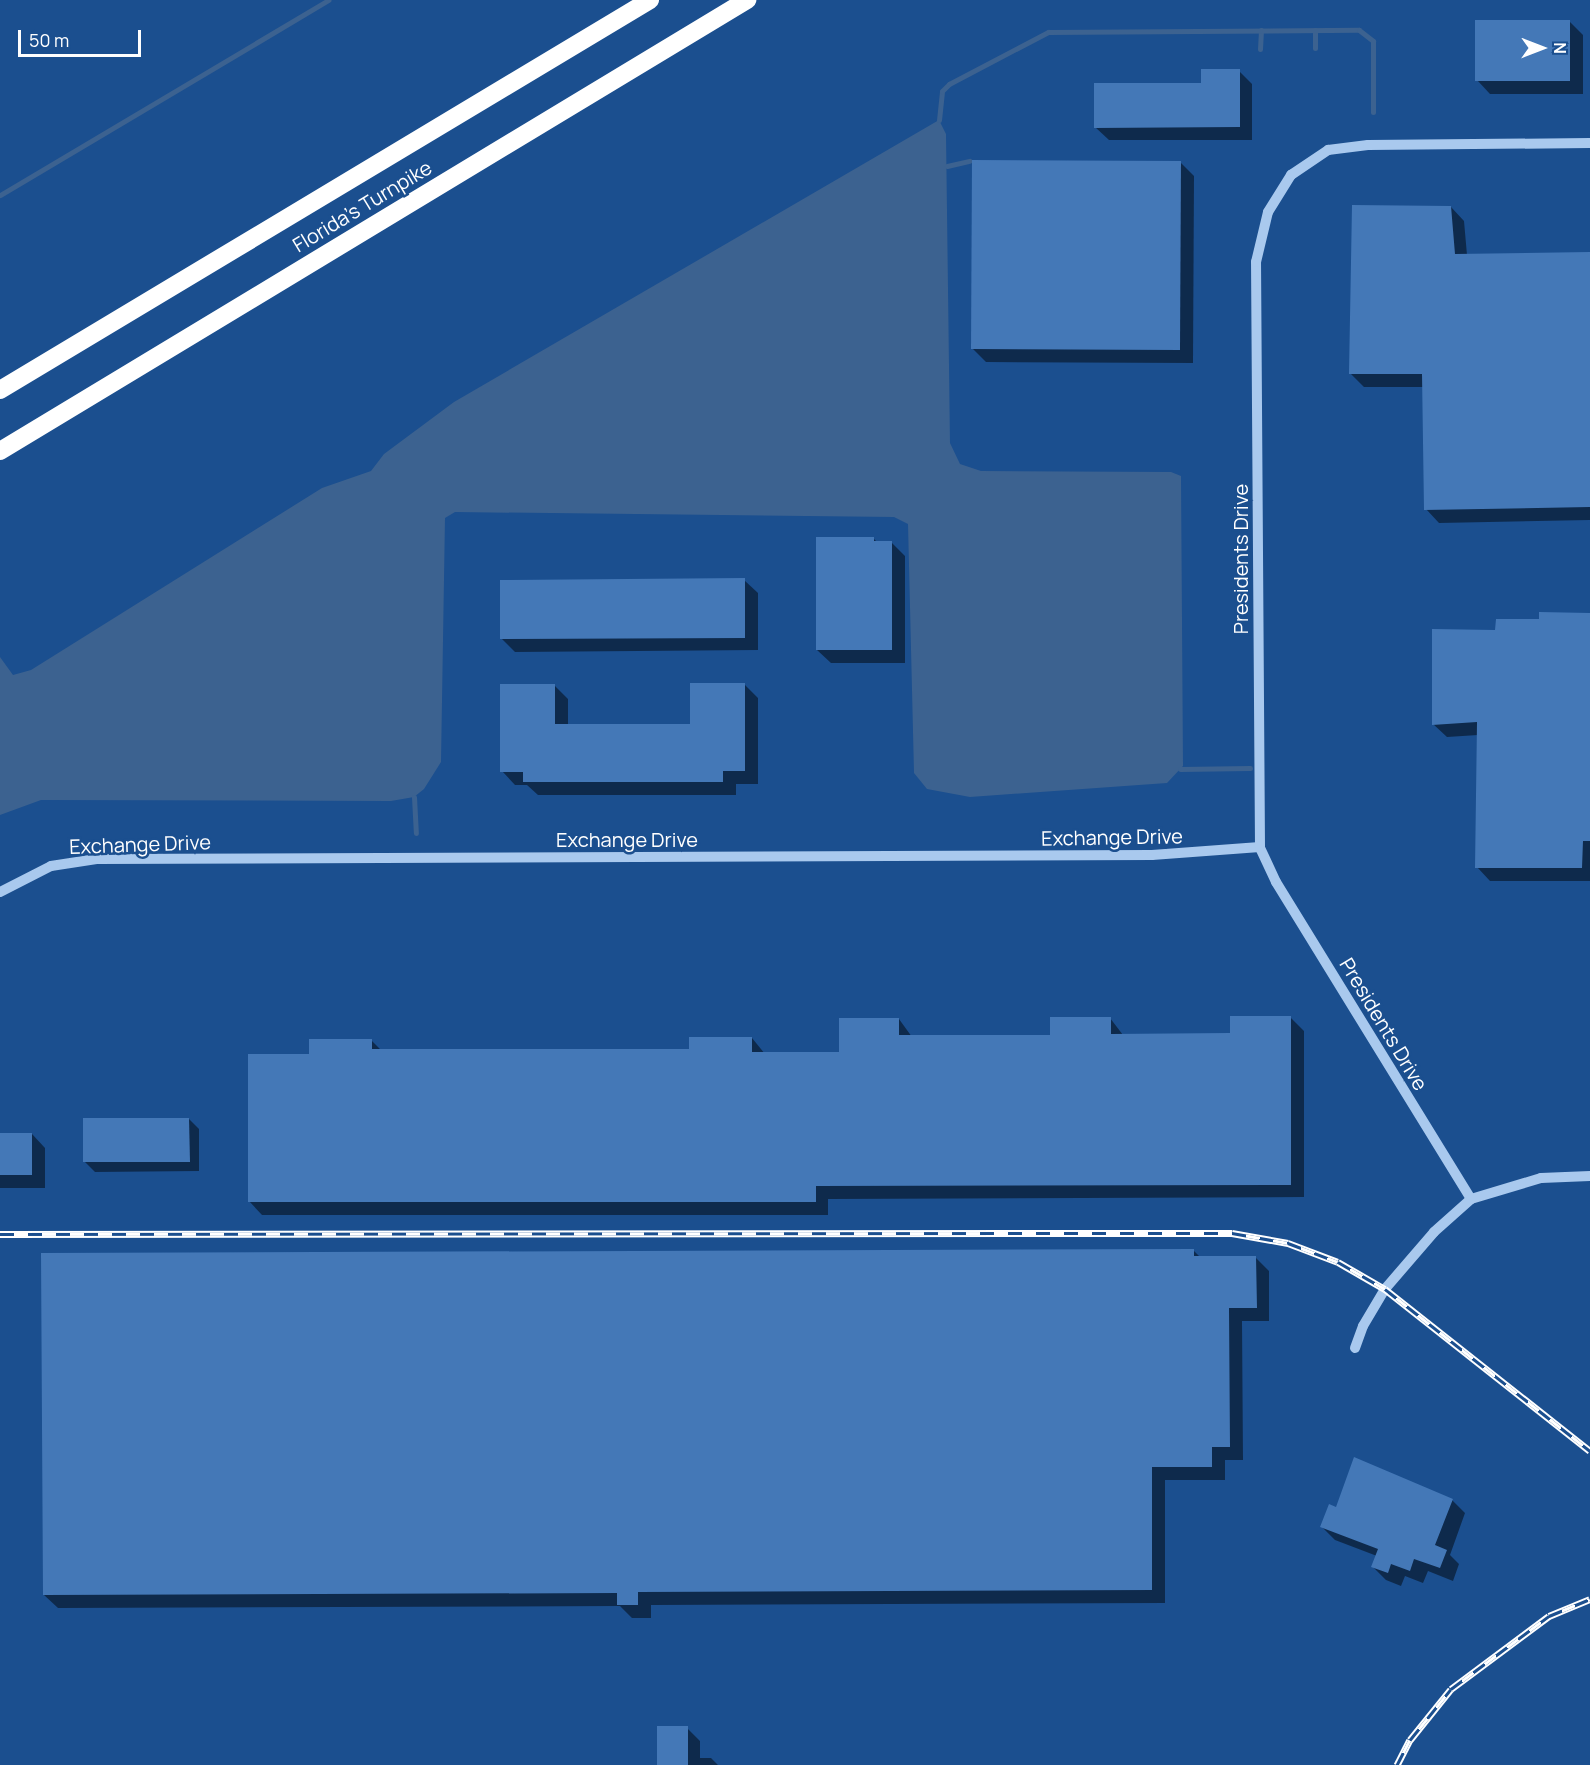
<!DOCTYPE html>
<style>
body{margin:0}
#map{position:relative;width:1590px;height:1765px;overflow:hidden;background:#1b4f8f;font-family:Manrope,sans-serif}
div>[style]{position:absolute}
[style*='--x']{left:calc(var(--x)*1px);top:calc(var(--y)*1px);width:calc(var(--w)*1px);rotate:calc(var(--a)*1deg)}
.water>*{inset:0;background:#3c6290}
.shadow>*{inset:0;background:#0007}
.stream>*{height:5px;margin:-2.5px;padding:0 2.5px;transform-origin:2.5px;border-radius:2.5px;background:#3c6290}
.building>*{inset:0;background:#4478b7}
.minor>*{height:10px;margin:-5px;padding:0 5px;transform-origin:5px;border-radius:5px;background:#a9c9ee}
.highway>*{height:18px;margin:-9px;padding:0 9px;transform-origin:9px;border-radius:9px;background:#fff}
.rail>*{height:7px;margin-top:-3.5px;transform-origin:0;background:repeating-linear-gradient(90deg,#1b4f8f 0 14px,#fff 0 28px);box-sizing:border-box;border-block:2px solid #fff}
span{translate:-50% -50%;white-space:nowrap;text-align:center;line-height:1.15;-webkit-text-stroke:5px #1b4f8f;paint-order:stroke}
.street-label{font-size:20px;color:#fff}
.north{position:absolute;left:1512px;top:18px;width:60px;height:60px;-webkit-text-stroke:4px #1b4f8f;paint-order:stroke;rotate:90deg;font-size:16px;font-weight:700;line-height:24px;text-align:center;color:#fff}
.north::after{content:'';display:block;margin:auto;width:21px;height:27px;background:#fff;clip-path:polygon(50% 0,100% 100%,50% 72%,0 100%)}
.scale{position:absolute;left:18px;top:30px;width:123px;height:27px;box-sizing:border-box;border:3px solid #fff;border-top:0;padding-left:8px;font-size:18px;line-height:21px;white-space:nowrap;color:#fff;-webkit-text-stroke:4px #1b4f8f;paint-order:stroke}
</style>
<div id="map">
<div class="water">
<i style="clip-path:polygon(939px 120px,946px 134px,950px 443px,960px 464px,981px 471px,1171px 472px,1181px 476px,1183px 766px,1167px 783px,970px 797px,927px 789px,914px 773px,908px 524px,894px 517px,455px 512px,445px 518px,441px 762px,424px 789px,414px 797px,391px 801px,41px 800px,0 815px,0 657px,13px 675px,31px 670px,322px 488px,371px 471px,384px 454px,454px 402px)"></i>
</div>
<div class="shadow">
<i style="clip-path:polygon(1569px 21px,1583px 35px,1583px 94px,1490px 94px,1477px 80px)"></i>
<i style="clip-path:polygon(1239px 71px,1252px 84px,1252px 140px,1109px 140px,1095px 127px)"></i>
<i style="clip-path:polygon(1181px 163px,1194px 176px,1193px 363px,986px 362px,972px 348px)"></i>
<i style="clip-path:polygon(1451px 207px,1464px 221px,1467px 255px,1590px 254px,1590px 520px,1439px 523px,1426px 509px,1424px 387px,1364px 387px,1351px 374px)"></i>
<i style="clip-path:polygon(874px 539px,878px 543px,892px 543px,905px 556px,905px 663px,831px 663px,817px 650px)"></i>
<i style="clip-path:polygon(744px 580px,758px 593px,758px 650px,515px 652px,501px 638px)"></i>
<i style="clip-path:polygon(1590px 614px,1590px 881px,1490px 881px,1477px 867px,1478px 735px,1447px 737px,1433px 724px,1496px 632px,1540px 620px)"></i>
<i style="clip-path:polygon(745px 685px,758px 698px,758px 784px,736px 784px,736px 795px,538px 795px,527px 785px,515px 785px,502px 771px,555px 686px,568px 699px,568px 725px,692px 725px)"></i>
<i style="clip-path:polygon(1290px 1017px,1304px 1031px,1304px 1197px,828px 1199px,828px 1215px,262px 1215px,249px 1201px,311px 1056px,372px 1041px,382px 1051px,691px 1051px,752px 1038px,765px 1054px,841px 1054px,899px 1019px,912px 1037px,1051px 1036px,1110px 1018px,1123px 1035px,1232px 1035px)"></i>
<i style="clip-path:polygon(189px 1119px,199px 1129px,199px 1171px,95px 1172px,85px 1162px)"></i>
<i style="clip-path:polygon(0 1134px,32px 1134px,45px 1148px,45px 1188px,0 1188px)"></i>
<i style="clip-path:polygon(1193px 1250px,1201px 1258px,1256px 1258px,1269px 1271px,1269px 1321px,1242px 1321px,1243px 1460px,1225px 1460px,1225px 1480px,1165px 1480px,1165px 1603px,651px 1605px,651px 1618px,632px 1618px,620px 1606px,58px 1608px,44px 1595px)"></i>
<i style="clip-path:polygon(1452px 1500px,1465px 1513px,1450px 1555px,1459px 1564px,1453px 1581px,1428px 1571px,1423px 1583px,1405px 1576px,1401px 1586px,1386px 1580px,1373px 1567px,1377px 1556px,1335px 1540px,1322px 1527px,1337px 1508px)"></i>
<i style="clip-path:polygon(687px 1728px,700px 1741px,700px 1758px,711px 1758px,718px 1765px,658px 1765px)"></i>
</div>
<div class="stream">
<i style="--x:1315;--y:48;--w:18;--a:-90"></i>
<i style="--x:1260;--y:49;--w:19;--a:-87"></i>
<i style="--x:939;--y:120;--w:29;--a:-84"></i>
<i style="--x:942;--y:91;--w:10;--a:-45"></i>
<i style="--x:949;--y:84;--w:112;--a:-27.7"></i>
<i style="--x:1048;--y:32;--w:311;--a:-0.4"></i>
<i style="--x:1359;--y:30;--w:18;--a:38"></i>
<i style="--x:1373;--y:41;--w:71;--a:90"></i>
<i style="--x:947;--y:166;--w:23;--a:-13"></i>
<i style="--x:0;--y:195;--w:382;--a:-30.7"></i>
<i style="--x:1180;--y:769;--w:70;--a:-0.8"></i>
<i style="--x:414;--y:797;--w:36;--a:87"></i>
</div>
<div class="building">
<i style="clip-path:polygon(1475px 20px,1570px 20px,1570px 81px,1475px 81px)"></i>
<i style="clip-path:polygon(1201px 69px,1240px 69px,1240px 127px,1094px 128px,1094px 83px,1201px 83px)"></i>
<i style="clip-path:polygon(972px 160px,1181px 161px,1180px 350px,971px 349px)"></i>
<i style="clip-path:polygon(1352px 205px,1451px 206px,1455px 254px,1590px 252px,1590px 507px,1424px 510px,1422px 374px,1349px 374px)"></i>
<i style="clip-path:polygon(816px 537px,874px 537px,874px 541px,892px 541px,892px 650px,816px 650px)"></i>
<i style="clip-path:polygon(745px 578px,745px 638px,500px 639px,500px 580px)"></i>
<i style="clip-path:polygon(1539px 612px,1590px 613px,1590px 841px,1583px 841px,1582px 868px,1475px 868px,1477px 722px,1432px 725px,1432px 629px,1495px 630px,1496px 619px,1539px 619px)"></i>
<i style="clip-path:polygon(690px 683px,745px 683px,745px 771px,723px 771px,723px 782px,523px 782px,523px 772px,500px 772px,500px 684px,555px 684px,555px 724px,690px 724px)"></i>
<i style="clip-path:polygon(1230px 1016px,1291px 1016px,1291px 1185px,816px 1186px,816px 1202px,248px 1202px,248px 1054px,309px 1054px,309px 1039px,372px 1039px,372px 1049px,689px 1049px,689px 1037px,752px 1037px,752px 1052px,839px 1052px,839px 1018px,899px 1018px,899px 1035px,1050px 1035px,1050px 1017px,1111px 1017px,1111px 1034px,1230px 1033px)"></i>
<i style="clip-path:polygon(83px 1118px,189px 1118px,190px 1162px,83px 1162px)"></i>
<i style="clip-path:polygon(0 1133px,32px 1133px,32px 1175px,0 1175px)"></i>
<i style="clip-path:polygon(1194px 1249px,1194px 1256px,1256px 1256px,1257px 1308px,1229px 1308px,1230px 1447px,1212px 1447px,1212px 1467px,1152px 1467px,1152px 1590px,638px 1592px,638px 1605px,617px 1605px,617px 1593px,43px 1595px,41px 1253px)"></i>
<i style="clip-path:polygon(1354px 1457px,1453px 1499px,1435px 1545px,1447px 1550px,1440px 1568px,1414px 1559px,1410px 1571px,1391px 1564px,1388px 1573px,1371px 1567px,1378px 1549px,1320px 1527px,1329px 1504px,1336px 1507px)"></i>
<i style="clip-path:polygon(657px 1726px,688px 1726px,688px 1765px,657px 1765px)"></i>
</div>
<div class="minor">
<i style="--x:0;--y:892;--w:57;--a:-27"></i>
<i style="--x:51;--y:866;--w:46;--a:-8.8"></i>
<i style="--x:96;--y:859;--w:1056;--a:-0.22"></i>
<i style="--x:1152;--y:855;--w:108;--a:-4.2"></i>
<i style="--x:1471;--y:1199;--w:372;--a:-121.6"></i>
<i style="--x:1276;--y:882;--w:38;--a:-115"></i>
<i style="--x:1260;--y:847;--w:585;--a:-90.39"></i>
<i style="--x:1256;--y:262;--w:51;--a:-76.5"></i>
<i style="--x:1268;--y:212;--w:44;--a:-58.1"></i>
<i style="--x:1291;--y:175;--w:45;--a:-34"></i>
<i style="--x:1328;--y:150;--w:40;--a:-7.1"></i>
<i style="--x:1368;--y:145;--w:222;--a:-0.5"></i>
<i style="--x:1355;--y:1348;--w:23;--a:-70"></i>
<i style="--x:1363;--y:1326;--w:43;--a:-59.3"></i>
<i style="--x:1385;--y:1289;--w:75;--a:-49.3"></i>
<i style="--x:1434;--y:1232;--w:50;--a:-41.7"></i>
<i style="--x:1471;--y:1199;--w:73;--a:-16.7"></i>
<i style="--x:1541;--y:1178;--w:49;--a:-2.3"></i>
</div>
<div class="highway">
<i style="--x:0;--y:390;--w:758;--a:-30.96"></i>
<i style="--x:0;--y:451;--w:873;--a:-31.12"></i>
</div>
<div class="rail">
<i style="--x:0;--y:1234;--w:1232;--a:-0.05"></i>
<i style="--x:1232;--y:1233;--w:57;--a:10.1"></i>
<i style="--x:1288;--y:1243;--w:53;--a:20.8"></i>
<i style="--x:1338;--y:1262;--w:54;--a:29.9"></i>
<i style="--x:1385;--y:1289;--w:261;--a:38.3"></i>
<i style="--x:1397;--y:1765;--w:28;--a:-63"></i>
<i style="--x:1410;--y:1740;--w:65;--a:-51.2"></i>
<i style="--x:1451;--y:1689;--w:122;--a:-36.7"></i>
<i style="--x:1549;--y:1616;--w:44;--a:-22.5"></i>
</div>
<div class="street-label">
<span style="left:362px;top:206px;rotate:-31deg">Florida's Turnpike</span>
<span style="left:1240px;top:559px;rotate:-90deg">Presidents Drive</span>
<span style="left:1112px;top:837px;rotate:-1deg">Exchange Drive</span>
<span style="left:627px;top:839px">Exchange Drive</span>
<span style="left:140px;top:844px;rotate:-2deg">Exchange Drive</span>
<span style="left:1384px;top:1024px;rotate:59deg">Presidents Drive</span>
</div>
<div class="north">N</div>
<div class="scale">50 m</div>
</div>
